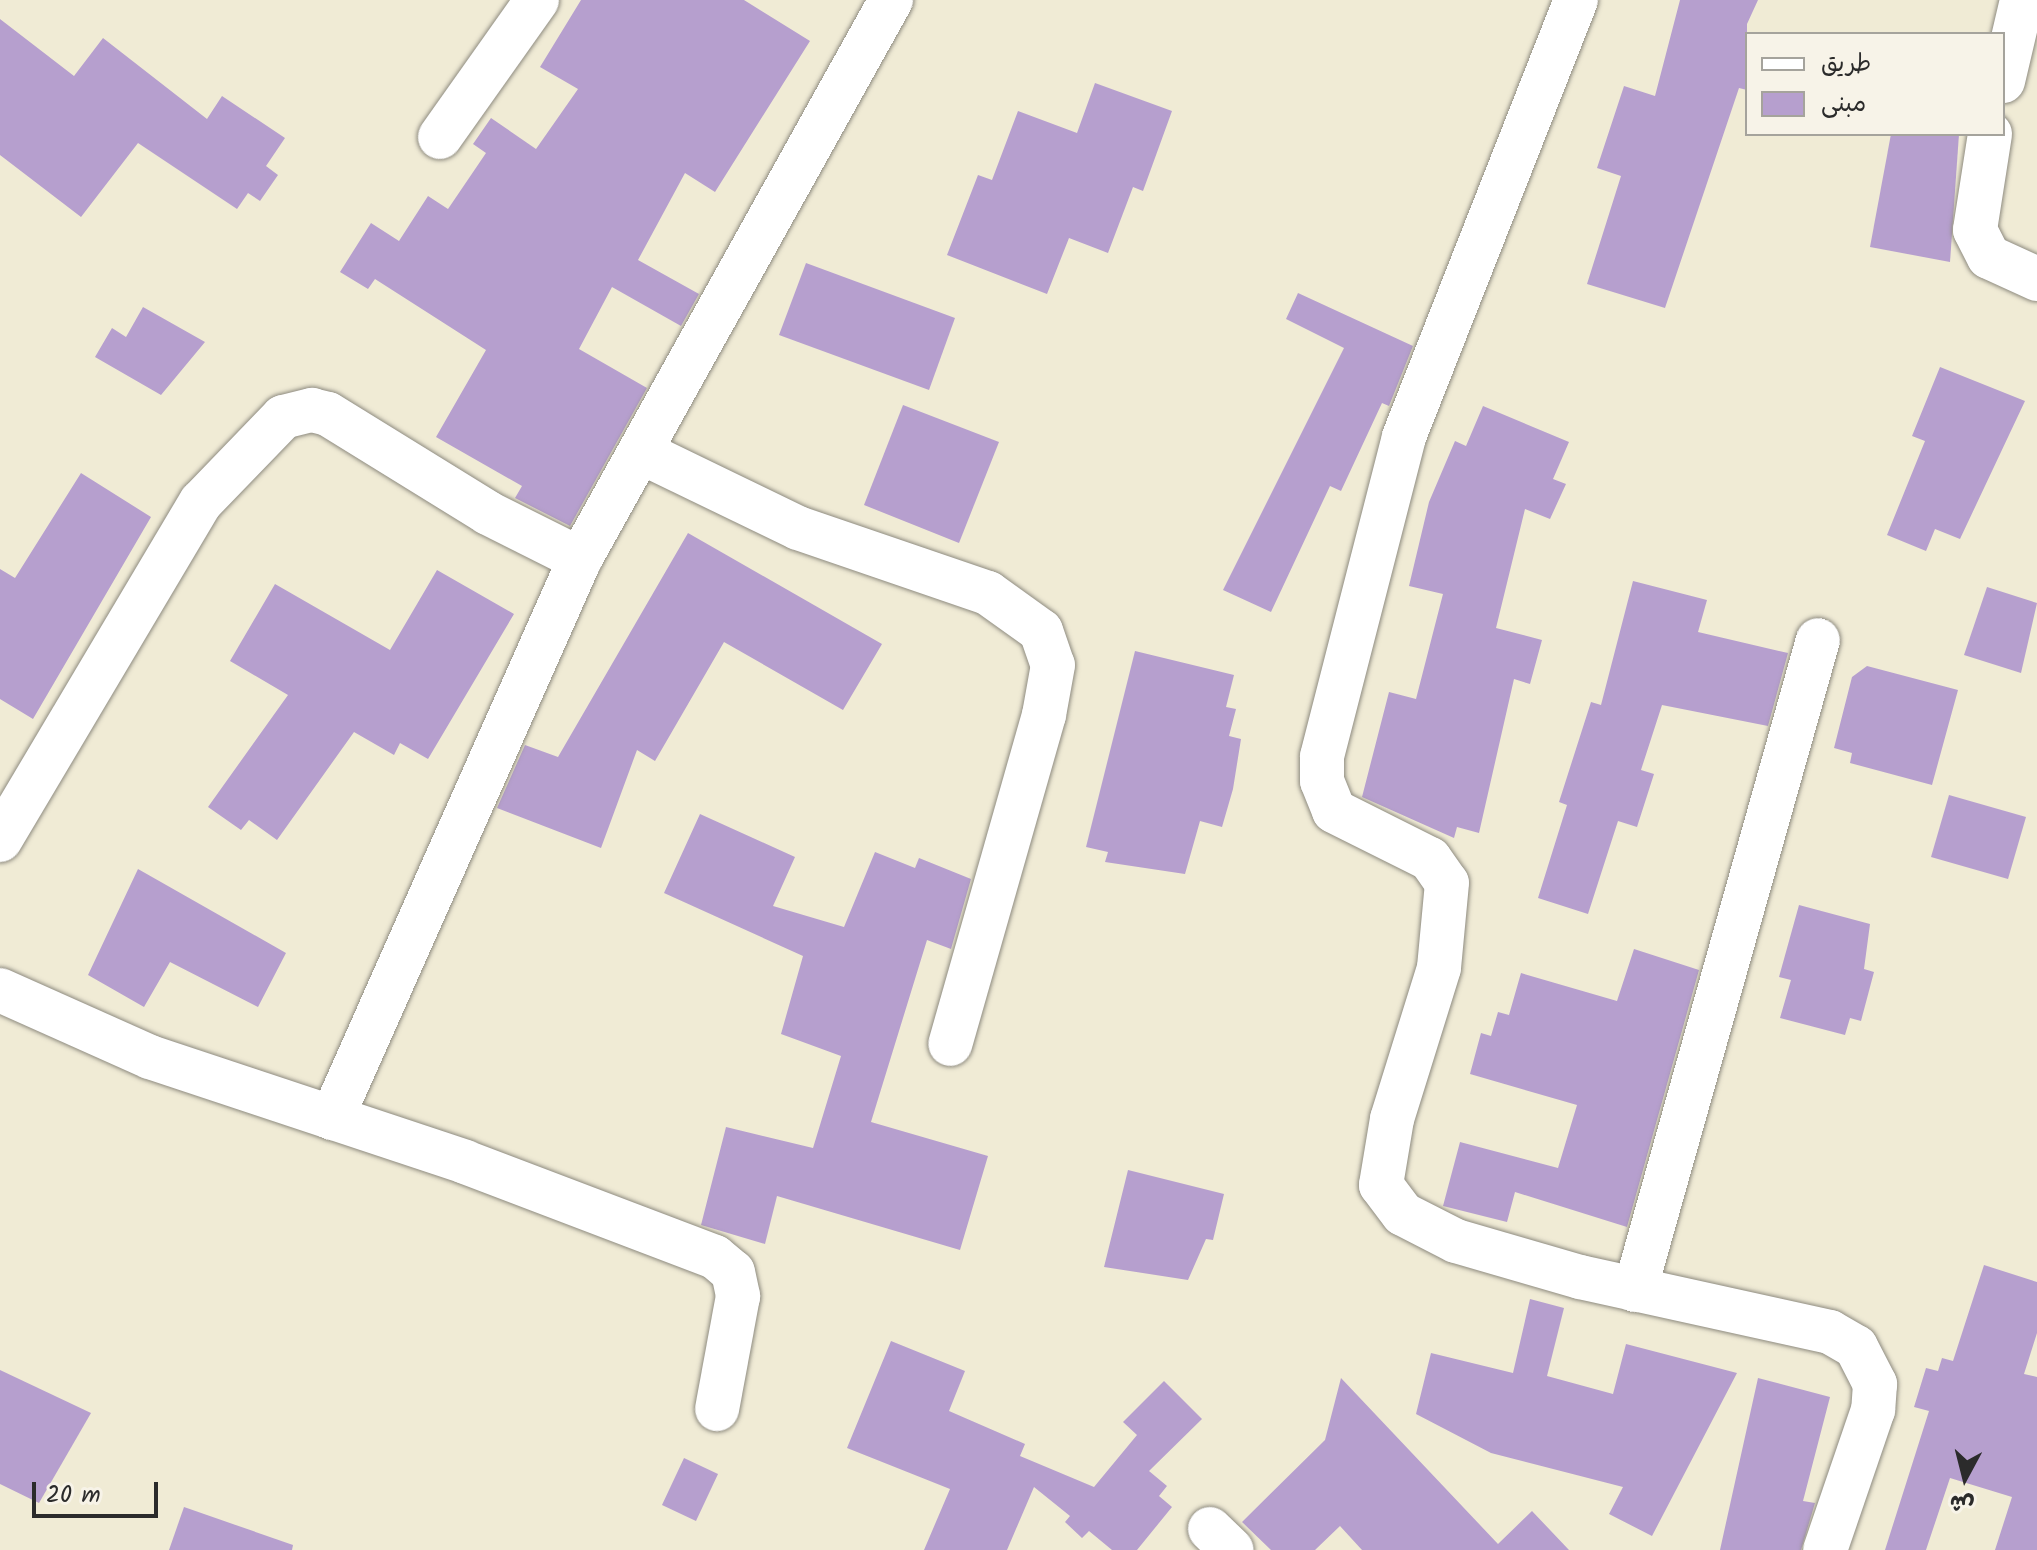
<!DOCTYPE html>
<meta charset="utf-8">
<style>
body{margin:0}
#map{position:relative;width:2037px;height:1550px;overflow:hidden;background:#f0ebd5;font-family:Kalam,"Playpen Sans Arabic",sans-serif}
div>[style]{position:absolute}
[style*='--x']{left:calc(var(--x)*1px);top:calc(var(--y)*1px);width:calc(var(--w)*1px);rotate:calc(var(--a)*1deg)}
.building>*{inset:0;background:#b69fce}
.roads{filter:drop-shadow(0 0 2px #8e8b80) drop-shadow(0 0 2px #8e8b80)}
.street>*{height:44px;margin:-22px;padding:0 22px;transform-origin:22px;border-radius:22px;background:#fff}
span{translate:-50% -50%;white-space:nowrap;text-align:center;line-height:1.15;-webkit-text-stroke:7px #f7f3e8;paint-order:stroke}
.legend{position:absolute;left:1745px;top:32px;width:260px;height:104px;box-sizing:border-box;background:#f7f3e8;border:2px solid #a5a39c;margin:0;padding:10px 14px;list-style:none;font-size:24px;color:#2b2b2b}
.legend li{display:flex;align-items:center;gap:16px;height:40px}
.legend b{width:40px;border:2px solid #a5a39c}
.north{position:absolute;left:1925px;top:1438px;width:80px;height:80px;-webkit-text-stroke:6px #f7f3e8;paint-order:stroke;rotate:187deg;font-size:22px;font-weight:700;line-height:32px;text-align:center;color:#2b2b2b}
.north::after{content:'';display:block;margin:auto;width:28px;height:36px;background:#2b2b2b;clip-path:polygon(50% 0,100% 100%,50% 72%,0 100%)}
.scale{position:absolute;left:32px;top:1482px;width:126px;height:36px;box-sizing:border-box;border:4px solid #2b2b2b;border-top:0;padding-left:10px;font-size:24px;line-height:28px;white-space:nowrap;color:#2b2b2b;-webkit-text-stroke:6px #f7f3e8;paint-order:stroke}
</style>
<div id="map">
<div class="building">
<i style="clip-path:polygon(581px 0,744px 0,810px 41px,715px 192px,685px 173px,638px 260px,699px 294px,681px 326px,612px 287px,579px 349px,647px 388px,570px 526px,515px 498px,522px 486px,436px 437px,486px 350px,375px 279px,368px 289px,340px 272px,371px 223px,399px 241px,428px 196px,448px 209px,486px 153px,473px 144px,491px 118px,536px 149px,578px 89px,540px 67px)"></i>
<i style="clip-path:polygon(1680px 0,1758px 0,1747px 24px,1747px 90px,1739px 88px,1665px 308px,1587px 284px,1621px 176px,1597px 168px,1624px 86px,1655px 96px)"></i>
<i style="clip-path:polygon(0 19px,74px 76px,103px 38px,207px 119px,222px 96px,285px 138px,266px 166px,278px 175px,260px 201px,248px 193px,237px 209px,138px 143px,81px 217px,0 155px)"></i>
<i style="clip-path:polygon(1095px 83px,1172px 111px,1143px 191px,1133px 187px,1108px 253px,1069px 238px,1047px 294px,947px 255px,978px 175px,992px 180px,1018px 111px,1077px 133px)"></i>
<i style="clip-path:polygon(1891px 134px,1959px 134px,1950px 262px,1870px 247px)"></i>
<i style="clip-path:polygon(806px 263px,955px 318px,929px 390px,779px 335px)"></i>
<i style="clip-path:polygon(1298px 293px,1413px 346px,1389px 406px,1382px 403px,1341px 491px,1330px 486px,1271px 612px,1223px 590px,1344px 348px,1286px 319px)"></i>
<i style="clip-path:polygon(143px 307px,205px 342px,161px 395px,95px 357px,112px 328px,126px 337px)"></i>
<i style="clip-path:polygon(1940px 367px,2025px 401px,1960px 539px,1935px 529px,1926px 551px,1887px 535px,1925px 441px,1912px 436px)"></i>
<i style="clip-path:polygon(903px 405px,999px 442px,959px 543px,864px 505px)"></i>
<i style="clip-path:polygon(1483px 406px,1569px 442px,1553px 479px,1566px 484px,1550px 519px,1525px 509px,1496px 628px,1542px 640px,1530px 684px,1514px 679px,1479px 833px,1457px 827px,1454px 838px,1362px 797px,1389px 692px,1416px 699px,1443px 594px,1409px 586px,1429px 502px,1455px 441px,1466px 446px)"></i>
<i style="clip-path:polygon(81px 473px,151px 517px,33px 719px,0 699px,0 569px,15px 578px)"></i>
<i style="clip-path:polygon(688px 533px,882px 644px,843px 710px,724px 642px,655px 761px,637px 750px,601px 848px,497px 808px,525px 745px,558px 757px)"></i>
<i style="clip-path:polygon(437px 570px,514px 614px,428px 759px,400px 743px,394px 755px,354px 732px,277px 840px,249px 820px,241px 830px,208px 807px,288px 695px,230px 661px,275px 584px,390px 650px)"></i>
<i style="clip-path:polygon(1633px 581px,1707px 600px,1698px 632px,1788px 653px,1768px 726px,1662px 705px,1641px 770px,1654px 774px,1637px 827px,1618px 821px,1588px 914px,1538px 898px,1567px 805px,1559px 802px,1591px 702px,1601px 705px)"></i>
<i style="clip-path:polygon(1987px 587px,2037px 603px,2021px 673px,1964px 655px)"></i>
<i style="clip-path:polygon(1135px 651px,1234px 675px,1226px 707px,1236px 709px,1229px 736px,1241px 739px,1233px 789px,1222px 827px,1200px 821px,1185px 874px,1105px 862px,1108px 852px,1086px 847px)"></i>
<i style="clip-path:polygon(1867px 666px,1958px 690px,1932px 785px,1850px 763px,1852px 753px,1834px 748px,1852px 677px)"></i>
<i style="clip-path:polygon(1949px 795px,2026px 817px,2008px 879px,1931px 857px)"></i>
<i style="clip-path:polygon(700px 814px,795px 857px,773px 906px,844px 927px,875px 852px,915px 868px,919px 858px,971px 879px,951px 949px,927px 940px,871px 1122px,988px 1156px,960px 1250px,777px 1196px,765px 1244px,701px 1225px,726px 1127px,813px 1148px,841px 1056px,781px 1034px,803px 956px,664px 893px)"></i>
<i style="clip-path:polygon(138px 869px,286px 953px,258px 1007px,170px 962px,144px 1007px,88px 975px)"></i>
<i style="clip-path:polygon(1799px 905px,1870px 924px,1864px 969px,1874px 972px,1861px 1021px,1850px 1018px,1845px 1035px,1780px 1018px,1791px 980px,1779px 977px)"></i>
<i style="clip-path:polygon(1634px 949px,1699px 970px,1627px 1227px,1515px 1192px,1507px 1222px,1443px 1206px,1460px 1142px,1558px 1168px,1577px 1105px,1470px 1074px,1481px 1033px,1491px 1036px,1498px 1012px,1509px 1015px,1521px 973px,1617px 1001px)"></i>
<i style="clip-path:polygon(1128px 1170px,1224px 1194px,1213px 1240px,1206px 1239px,1188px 1280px,1104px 1267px)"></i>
<i style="clip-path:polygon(1984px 1265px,2037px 1282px,2037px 1333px,2024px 1374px,2037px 1377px,2037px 1550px,1995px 1550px,2012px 1497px,1950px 1478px,1926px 1550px,1885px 1550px,1929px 1411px,1914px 1407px,1926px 1368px,1938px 1371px,1942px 1358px,1953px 1361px)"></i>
<i style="clip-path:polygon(1530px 1299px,1564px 1308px,1547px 1376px,1613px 1394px,1626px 1344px,1737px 1373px,1652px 1536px,1609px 1514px,1623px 1487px,1491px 1453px,1416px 1414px,1431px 1353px,1513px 1373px)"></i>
<i style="clip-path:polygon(891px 1341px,965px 1371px,949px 1411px,1025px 1444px,1020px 1456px,1094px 1487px,1137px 1435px,1123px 1422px,1164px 1381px,1202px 1419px,1149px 1471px,1167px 1486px,1159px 1496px,1172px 1507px,1137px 1550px,1112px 1550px,1089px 1531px,1082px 1538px,1065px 1522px,1070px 1516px,1034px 1487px,1007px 1550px,924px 1550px,950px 1489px,847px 1448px)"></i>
<i style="clip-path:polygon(0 1370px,91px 1413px,39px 1503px,0 1484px)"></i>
<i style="clip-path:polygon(1341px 1378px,1498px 1544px,1532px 1511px,1569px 1550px,1362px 1550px,1340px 1526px,1315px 1550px,1271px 1550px,1242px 1522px,1325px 1440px)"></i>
<i style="clip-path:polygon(1758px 1378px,1830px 1397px,1803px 1501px,1815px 1503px,1801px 1550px,1720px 1550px)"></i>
<i style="clip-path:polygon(684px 1458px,718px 1474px,696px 1521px,662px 1505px)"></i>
<i style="clip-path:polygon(184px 1507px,293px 1545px,292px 1550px,169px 1550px)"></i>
</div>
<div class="roads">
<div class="street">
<i style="--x:1576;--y:0;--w:470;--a:111.5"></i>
<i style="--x:1404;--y:437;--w:330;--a:104.4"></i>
<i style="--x:1322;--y:757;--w:24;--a:90"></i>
<i style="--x:1322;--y:781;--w:32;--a:68"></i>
<i style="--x:1334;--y:811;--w:107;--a:26.6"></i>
<i style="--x:1430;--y:859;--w:29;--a:55"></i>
<i style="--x:1447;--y:883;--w:85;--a:95.4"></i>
<i style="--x:1439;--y:968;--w:158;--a:107.3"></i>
<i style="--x:1392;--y:1119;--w:67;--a:99.5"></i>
<i style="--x:1381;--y:1185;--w:36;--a:53"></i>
<i style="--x:1403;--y:1214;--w:59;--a:27"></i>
<i style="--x:1456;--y:1241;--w:129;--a:16.2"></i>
<i style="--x:1580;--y:1277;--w:256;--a:12.4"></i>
<i style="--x:1830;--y:1332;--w:30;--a:30"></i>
<i style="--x:1856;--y:1347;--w:42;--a:62.8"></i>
<i style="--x:1875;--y:1384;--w:26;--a:94"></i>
<i style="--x:1873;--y:1410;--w:148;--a:108.9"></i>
<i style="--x:2003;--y:81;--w:83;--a:-76.8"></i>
<i style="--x:1990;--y:134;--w:97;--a:98.9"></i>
<i style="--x:1975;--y:230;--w:30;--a:63"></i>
<i style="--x:1989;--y:257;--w:53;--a:24.6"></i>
<i style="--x:440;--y:137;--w:168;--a:-54.7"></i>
<i style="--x:643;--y:453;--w:172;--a:25.8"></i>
<i style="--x:798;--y:528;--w:201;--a:18.9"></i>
<i style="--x:988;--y:593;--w:65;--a:35.6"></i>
<i style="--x:1041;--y:631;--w:36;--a:71"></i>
<i style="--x:1053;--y:665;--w:51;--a:100.2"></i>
<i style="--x:1044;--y:715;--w:342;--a:105.9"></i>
<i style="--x:0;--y:840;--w:393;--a:-59.3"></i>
<i style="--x:201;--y:502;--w:118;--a:-46"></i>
<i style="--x:283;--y:417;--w:30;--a:-14"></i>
<i style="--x:312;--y:410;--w:16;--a:14"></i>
<i style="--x:328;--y:414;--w:188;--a:31.7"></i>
<i style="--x:488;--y:513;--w:103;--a:26.6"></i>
<i style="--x:0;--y:990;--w:164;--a:24.1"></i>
<i style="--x:150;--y:1057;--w:332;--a:18.4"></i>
<i style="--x:465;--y:1162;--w:267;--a:20.8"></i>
<i style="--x:715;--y:1257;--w:23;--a:40"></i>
<i style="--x:733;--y:1272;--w:25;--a:78"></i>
<i style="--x:738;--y:1296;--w:115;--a:100.5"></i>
<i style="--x:332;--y:1118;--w:612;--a:-66.08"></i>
<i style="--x:580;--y:559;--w:640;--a:-60.91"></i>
<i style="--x:1635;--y:1290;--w:675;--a:-74.28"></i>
<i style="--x:1210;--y:1529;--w:30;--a:44"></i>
</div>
</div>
<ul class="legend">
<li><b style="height:10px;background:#fff"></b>طريق</li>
<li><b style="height:22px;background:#b69fce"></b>مبنى</li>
</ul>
<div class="north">ش</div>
<div class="scale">20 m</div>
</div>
